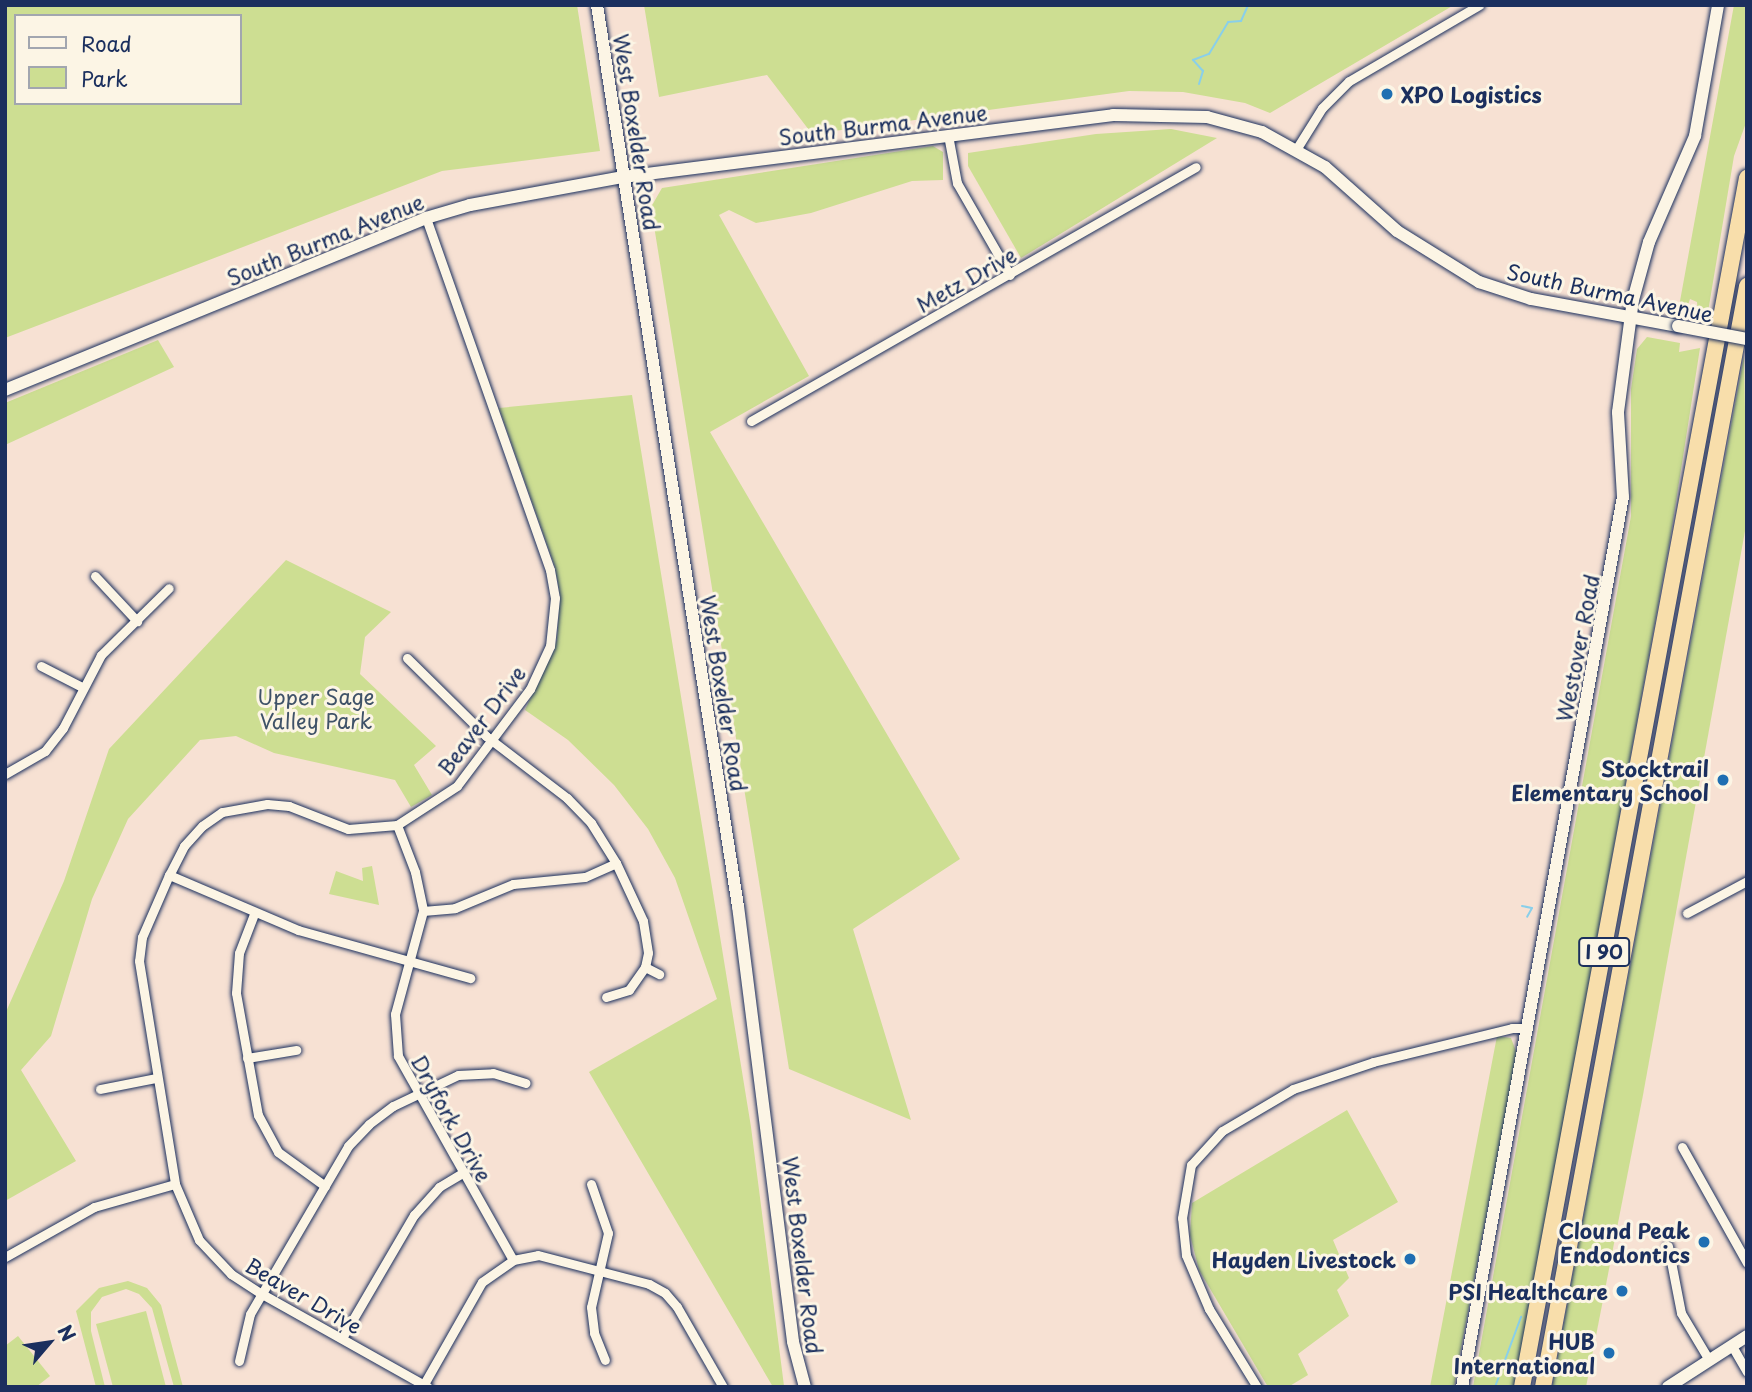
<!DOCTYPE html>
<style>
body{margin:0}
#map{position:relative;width:1752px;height:1392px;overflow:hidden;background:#f7e1d3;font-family:"Playpen Sans",sans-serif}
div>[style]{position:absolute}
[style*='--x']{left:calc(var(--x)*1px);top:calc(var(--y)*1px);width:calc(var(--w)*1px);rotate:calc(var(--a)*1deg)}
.green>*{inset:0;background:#cdde92}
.stream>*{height:2px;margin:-1px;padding:0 1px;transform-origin:1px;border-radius:1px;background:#89cfea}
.roads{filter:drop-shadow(0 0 2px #1b2f5e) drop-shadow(0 0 2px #1b2f5e)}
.street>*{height:9px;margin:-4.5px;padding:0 4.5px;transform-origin:4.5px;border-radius:4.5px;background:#fcf5e5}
.secondary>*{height:12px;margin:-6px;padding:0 6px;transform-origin:6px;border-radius:6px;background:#fcf5e5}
.highway>*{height:16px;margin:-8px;padding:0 8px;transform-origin:8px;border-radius:8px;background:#f8deab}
.bridges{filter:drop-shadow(0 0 2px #1b2f5e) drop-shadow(0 0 2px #1b2f5e)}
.secondary-bridge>*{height:12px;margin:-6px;padding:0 6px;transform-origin:6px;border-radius:6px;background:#fcf5e5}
.dots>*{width:19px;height:19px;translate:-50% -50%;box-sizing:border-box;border:4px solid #fcf5e5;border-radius:50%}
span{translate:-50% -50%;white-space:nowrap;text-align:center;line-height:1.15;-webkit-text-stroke:6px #fcf5e5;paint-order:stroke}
.shield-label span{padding:2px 5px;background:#fcf5e5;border:2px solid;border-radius:5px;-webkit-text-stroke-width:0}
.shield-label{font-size:19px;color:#1b2f5e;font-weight:700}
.poi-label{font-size:21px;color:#1b2f5e;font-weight:700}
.left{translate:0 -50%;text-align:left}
.right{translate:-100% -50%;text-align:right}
.street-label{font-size:21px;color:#1b2f5e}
.park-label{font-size:21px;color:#3f5268}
.frame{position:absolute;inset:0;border:7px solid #1b2f5e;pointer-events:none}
.legend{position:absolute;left:14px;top:14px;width:228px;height:91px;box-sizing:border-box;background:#fcf5e5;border:2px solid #a2a6af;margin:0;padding:9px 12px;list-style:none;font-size:21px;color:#1b2f5e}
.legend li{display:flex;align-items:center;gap:14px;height:35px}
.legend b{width:35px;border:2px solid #a2a6af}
.north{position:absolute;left:14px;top:1308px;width:70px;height:70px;-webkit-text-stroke:5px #fcf5e5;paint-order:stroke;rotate:61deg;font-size:19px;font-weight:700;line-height:28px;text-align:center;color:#1b2f5e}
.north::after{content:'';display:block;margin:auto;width:24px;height:32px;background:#1b2f5e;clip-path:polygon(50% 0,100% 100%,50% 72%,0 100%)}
</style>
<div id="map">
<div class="green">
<i style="clip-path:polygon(evenodd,5px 5px,577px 5px,600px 151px,442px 171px,5px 338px,5px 5px,16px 16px,240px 16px,240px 103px,16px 103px,16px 16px)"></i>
<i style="clip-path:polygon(644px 5px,1454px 5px,1270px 113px,1245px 103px,1183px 92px,1129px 91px,812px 134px,767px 75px,659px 97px)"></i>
<i style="clip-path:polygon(1734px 5px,1747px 5px,1747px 120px,1734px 156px,1707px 318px,1698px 316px,1697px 302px,1690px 299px,1685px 314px,1678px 312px)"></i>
<i style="clip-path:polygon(1171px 129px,1217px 138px,1021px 258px,968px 166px,968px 153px,1096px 134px)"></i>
<i style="clip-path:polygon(933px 146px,943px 152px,943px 180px,912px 181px,811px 213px,756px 223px,729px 210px,719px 215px,809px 376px,710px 432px,960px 859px,853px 929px,911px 1120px,789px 1069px,651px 207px,662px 188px)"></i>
<i style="clip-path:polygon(1647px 337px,1680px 343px,1679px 352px,1700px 348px,1670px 540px,1515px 1387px,1473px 1387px,1631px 516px,1631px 389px,1637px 349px)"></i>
<i style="clip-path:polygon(158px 340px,174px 367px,5px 445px,5px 403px)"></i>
<i style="clip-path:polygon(1744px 356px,1747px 520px,1643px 1095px,1586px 1387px,1552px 1387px)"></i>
<i style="clip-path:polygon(632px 395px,751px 1127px,784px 1386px,773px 1387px,589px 1072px,717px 999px,675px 878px,648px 829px,614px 785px,568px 740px,525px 710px,557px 640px,560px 595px,555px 567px,499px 408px)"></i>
<i style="clip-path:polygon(286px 560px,391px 612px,365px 637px,360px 674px,436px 746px,414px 765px,432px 795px,411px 807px,395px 780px,274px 753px,236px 736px,200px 740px,128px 819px,92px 899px,51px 1036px,21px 1070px,76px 1161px,5px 1201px,5px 1014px,64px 881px,109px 749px)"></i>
<i style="clip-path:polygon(372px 866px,379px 905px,329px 894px,336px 871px,363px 881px,362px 868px)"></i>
<i style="clip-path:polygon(1497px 1036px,1511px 1038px,1517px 1054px,1458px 1364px,1454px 1387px,1430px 1387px)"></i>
<i style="clip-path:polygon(1347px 1110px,1398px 1202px,1333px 1240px,1349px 1278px,1337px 1290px,1349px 1316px,1298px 1354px,1308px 1375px,1288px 1387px,1268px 1387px,1199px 1270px,1190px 1235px,1192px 1203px)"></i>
<i style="clip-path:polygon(128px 1281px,147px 1288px,161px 1305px,183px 1387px,174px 1387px,152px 1308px,139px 1294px,126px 1289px,102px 1297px,91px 1312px,91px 1331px,105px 1387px,96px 1387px,76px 1311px,99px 1288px)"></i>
<i style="clip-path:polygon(146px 1311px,166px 1387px,113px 1387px,96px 1324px)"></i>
<i style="clip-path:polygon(18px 1336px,50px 1376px,36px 1387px,5px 1387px,5px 1346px)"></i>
</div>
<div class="stream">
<i style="--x:1199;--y:84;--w:14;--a:-73"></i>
<i style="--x:1203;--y:71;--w:15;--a:-132"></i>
<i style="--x:1193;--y:60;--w:17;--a:-21"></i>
<i style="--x:1209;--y:54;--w:37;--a:-59"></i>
<i style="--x:1228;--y:22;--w:13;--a:-4"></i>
<i style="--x:1241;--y:21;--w:17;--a:-66"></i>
<i style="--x:1522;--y:906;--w:10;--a:11"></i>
<i style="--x:1532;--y:908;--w:10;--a:119"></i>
<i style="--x:1495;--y:1387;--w:75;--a:-69.6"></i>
</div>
<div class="roads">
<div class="street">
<i style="--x:948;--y:135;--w:49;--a:79.4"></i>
<i style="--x:957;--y:183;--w:106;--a:60.1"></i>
<i style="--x:1297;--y:148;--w:47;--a:-58"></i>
<i style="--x:1322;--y:108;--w:38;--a:-45"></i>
<i style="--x:1349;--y:81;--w:151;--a:-30.3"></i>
<i style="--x:426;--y:218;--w:373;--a:70.6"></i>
<i style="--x:550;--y:570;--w:28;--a:80"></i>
<i style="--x:555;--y:598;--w:48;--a:95.9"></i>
<i style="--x:550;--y:646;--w:47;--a:114.9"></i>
<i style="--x:530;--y:689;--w:121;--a:127"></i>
<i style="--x:457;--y:786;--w:72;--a:147"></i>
<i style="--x:397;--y:825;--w:49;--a:175.3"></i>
<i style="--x:348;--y:829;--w:63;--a:-158.7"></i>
<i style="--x:289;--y:806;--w:22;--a:-175"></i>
<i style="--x:267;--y:804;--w:46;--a:169.9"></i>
<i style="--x:222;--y:812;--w:24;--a:145"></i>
<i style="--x:202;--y:826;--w:27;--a:132"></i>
<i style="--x:184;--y:846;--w:33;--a:117"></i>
<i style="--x:169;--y:875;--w:68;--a:113.5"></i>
<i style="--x:142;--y:937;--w:24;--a:97"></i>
<i style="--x:139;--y:961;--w:226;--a:80.8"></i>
<i style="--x:175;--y:1184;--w:61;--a:66.8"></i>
<i style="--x:199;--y:1240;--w:47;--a:46.7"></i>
<i style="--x:231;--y:1274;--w:37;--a:33"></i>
<i style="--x:262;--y:1294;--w:190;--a:29.3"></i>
<i style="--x:751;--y:421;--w:512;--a:-29.72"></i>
<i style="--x:95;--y:576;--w:62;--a:47"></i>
<i style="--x:407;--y:658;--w:111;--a:44.6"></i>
<i style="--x:486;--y:736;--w:102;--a:37.4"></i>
<i style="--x:567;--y:798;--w:35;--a:46"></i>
<i style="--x:591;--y:823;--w:47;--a:58"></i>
<i style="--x:616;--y:863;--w:64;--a:65"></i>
<i style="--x:643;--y:921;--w:32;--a:81"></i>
<i style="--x:648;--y:953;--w:14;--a:102"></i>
<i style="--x:645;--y:967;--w:28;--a:125"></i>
<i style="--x:629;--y:990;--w:24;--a:163"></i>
<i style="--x:41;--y:666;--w:46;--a:27.1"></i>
<i style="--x:5;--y:774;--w:46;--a:-29.9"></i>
<i style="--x:45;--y:751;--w:29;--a:-52"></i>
<i style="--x:63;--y:728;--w:82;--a:-62.5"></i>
<i style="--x:101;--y:655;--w:95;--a:-44.6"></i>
<i style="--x:397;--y:825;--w:50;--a:69"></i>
<i style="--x:415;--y:872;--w:40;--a:78"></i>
<i style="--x:423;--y:911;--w:107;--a:105.2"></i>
<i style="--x:395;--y:1014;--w:42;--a:85.9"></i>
<i style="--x:398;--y:1056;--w:234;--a:60.6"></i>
<i style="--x:169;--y:875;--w:140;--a:23.1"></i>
<i style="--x:298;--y:930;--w:179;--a:15.6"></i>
<i style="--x:423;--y:911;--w:32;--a:-5"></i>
<i style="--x:455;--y:908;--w:63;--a:-22.5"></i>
<i style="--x:513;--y:884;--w:72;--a:-5.6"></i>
<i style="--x:585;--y:877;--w:34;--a:-24"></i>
<i style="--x:1687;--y:913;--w:68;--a:-28.1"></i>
<i style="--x:254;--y:914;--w:42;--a:111"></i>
<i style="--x:239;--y:953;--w:40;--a:94.3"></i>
<i style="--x:236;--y:993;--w:124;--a:79.8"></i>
<i style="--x:258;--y:1115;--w:42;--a:61.6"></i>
<i style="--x:278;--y:1152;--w:58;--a:35.9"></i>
<i style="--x:645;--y:967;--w:16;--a:27"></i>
<i style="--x:247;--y:1058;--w:50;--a:-9.3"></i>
<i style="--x:100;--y:1089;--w:57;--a:-11.1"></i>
<i style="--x:1682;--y:1147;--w:133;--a:60.7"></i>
<i style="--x:591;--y:1184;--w:52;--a:70.9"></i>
<i style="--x:608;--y:1233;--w:76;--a:102.9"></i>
<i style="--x:591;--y:1307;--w:26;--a:83"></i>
<i style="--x:594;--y:1333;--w:29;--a:68"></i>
<i style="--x:1668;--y:1246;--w:68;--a:79"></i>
<i style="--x:1681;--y:1313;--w:55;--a:59.2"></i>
<i style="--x:5;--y:1257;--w:102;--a:-29.3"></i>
<i style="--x:94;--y:1207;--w:84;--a:-15.9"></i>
<i style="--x:342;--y:1338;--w:143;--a:-59.7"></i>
<i style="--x:414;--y:1215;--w:38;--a:-48"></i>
<i style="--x:439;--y:1187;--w:27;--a:-31"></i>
<i style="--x:1732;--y:1346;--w:30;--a:60"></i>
<i style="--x:239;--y:1361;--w:48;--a:-76.8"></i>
<i style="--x:250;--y:1314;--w:194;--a:-59.7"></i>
<i style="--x:348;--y:1146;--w:30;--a:-46"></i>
<i style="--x:369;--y:1124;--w:30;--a:-37"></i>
<i style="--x:393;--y:1106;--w:72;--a:-25.5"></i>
<i style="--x:458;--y:1075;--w:35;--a:-3"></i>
<i style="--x:493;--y:1073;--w:34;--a:17"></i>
<i style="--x:424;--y:1384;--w:117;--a:-60.4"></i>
<i style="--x:482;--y:1282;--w:38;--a:-35"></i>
<i style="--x:513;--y:1260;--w:25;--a:-11"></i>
<i style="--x:538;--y:1255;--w:115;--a:14.6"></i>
<i style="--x:649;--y:1284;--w:18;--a:29"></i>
<i style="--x:665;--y:1293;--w:18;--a:49"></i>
<i style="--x:677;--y:1307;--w:92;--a:60.1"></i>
<i style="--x:1257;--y:1387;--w:92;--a:-121.6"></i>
<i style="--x:1209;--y:1309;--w:59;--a:-113.1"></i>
<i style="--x:1186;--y:1255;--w:37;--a:-96"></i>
<i style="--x:1182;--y:1218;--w:54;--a:-80.4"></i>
<i style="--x:1191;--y:1165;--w:46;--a:-47.6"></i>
<i style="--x:1222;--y:1131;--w:82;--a:-30.6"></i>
<i style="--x:1293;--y:1089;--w:84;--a:-18.6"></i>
<i style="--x:1373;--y:1062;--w:143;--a:-13.7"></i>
<i style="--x:1512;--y:1028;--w:15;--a:0"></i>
</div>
<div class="secondary">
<i style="--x:597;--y:5;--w:912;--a:81.11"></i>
<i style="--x:738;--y:906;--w:439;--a:82.8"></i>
<i style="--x:793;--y:1342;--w:47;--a:75.1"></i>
<i style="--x:5;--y:390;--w:455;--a:-22.2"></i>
<i style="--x:426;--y:218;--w:46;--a:-16.5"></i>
<i style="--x:470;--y:205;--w:156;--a:-10.4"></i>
<i style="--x:623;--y:177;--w:494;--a:-7.2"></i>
<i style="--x:1113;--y:115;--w:94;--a:1.2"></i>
<i style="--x:1207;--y:117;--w:57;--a:15.3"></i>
<i style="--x:1262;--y:132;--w:72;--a:29.1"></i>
<i style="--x:1325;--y:167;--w:96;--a:41.6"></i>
<i style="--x:1397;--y:231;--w:97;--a:31.9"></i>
<i style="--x:1479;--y:282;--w:55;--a:18.1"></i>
<i style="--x:1531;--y:299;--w:149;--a:10.4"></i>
<i style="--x:1462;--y:1387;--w:904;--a:-79.75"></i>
<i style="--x:1623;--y:497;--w:85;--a:-93.4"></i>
<i style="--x:1618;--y:412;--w:113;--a:-82.4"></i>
<i style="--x:1633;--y:300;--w:60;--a:-74.6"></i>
<i style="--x:1649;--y:242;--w:116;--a:-66.5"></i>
<i style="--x:1695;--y:136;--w:133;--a:-80"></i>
<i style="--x:1668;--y:1387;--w:94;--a:-32.8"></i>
</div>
<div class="highway">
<i style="--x:1522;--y:1387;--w:1230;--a:-79.46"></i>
<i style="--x:1543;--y:1387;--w:1120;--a:-79.5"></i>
</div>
</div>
<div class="bridges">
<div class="secondary-bridge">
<i style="--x:1678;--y:326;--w:70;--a:10.7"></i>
</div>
</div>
<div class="dots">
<i style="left:1387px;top:94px;background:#1f6fb2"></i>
<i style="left:1723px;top:780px;background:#1f6fb2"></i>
<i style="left:1704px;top:1242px;background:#1f6fb2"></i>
<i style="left:1410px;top:1259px;background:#1f6fb2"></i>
<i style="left:1622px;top:1291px;background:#1f6fb2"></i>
<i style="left:1609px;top:1353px;background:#1f6fb2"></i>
</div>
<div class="shield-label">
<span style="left:1604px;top:952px">I 90</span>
</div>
<div class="poi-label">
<span class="left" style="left:1401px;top:94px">XPO Logistics</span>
<span class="right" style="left:1709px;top:780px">Stocktrail<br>Elementary School</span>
<span class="right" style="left:1690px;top:1242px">Clound Peak<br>Endodontics</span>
<span class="right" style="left:1396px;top:1259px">Hayden Livestock</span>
<span class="right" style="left:1608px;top:1291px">PSI Healthcare</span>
<span class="right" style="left:1595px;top:1353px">HUB<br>International</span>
</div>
<div class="street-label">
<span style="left:883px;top:124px;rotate:-7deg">South Burma Avenue</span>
<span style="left:637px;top:132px;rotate:81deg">West Boxelder Road</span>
<span style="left:325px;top:239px;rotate:-22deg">South Burma Avenue</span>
<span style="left:966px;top:279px;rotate:-29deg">Metz Drive</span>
<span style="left:1610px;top:292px;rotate:12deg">South Burma Avenue</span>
<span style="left:1577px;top:648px;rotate:-79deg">Westover Road</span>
<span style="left:724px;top:693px;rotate:81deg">West Boxelder Road</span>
<span style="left:481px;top:720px;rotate:-53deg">Beaver Drive</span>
<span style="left:452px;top:1118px;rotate:61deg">Dryfork Drive</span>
<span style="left:803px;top:1255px;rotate:83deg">West Boxelder Road</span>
<span style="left:304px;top:1295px;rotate:30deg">Beaver Drive</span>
</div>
<div class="park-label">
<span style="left:316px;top:708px">Upper Sage<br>Valley Park</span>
</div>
<div class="frame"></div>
<ul class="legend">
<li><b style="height:9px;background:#fcf5e5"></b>Road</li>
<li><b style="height:19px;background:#cdde92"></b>Park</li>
</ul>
<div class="north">N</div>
</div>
